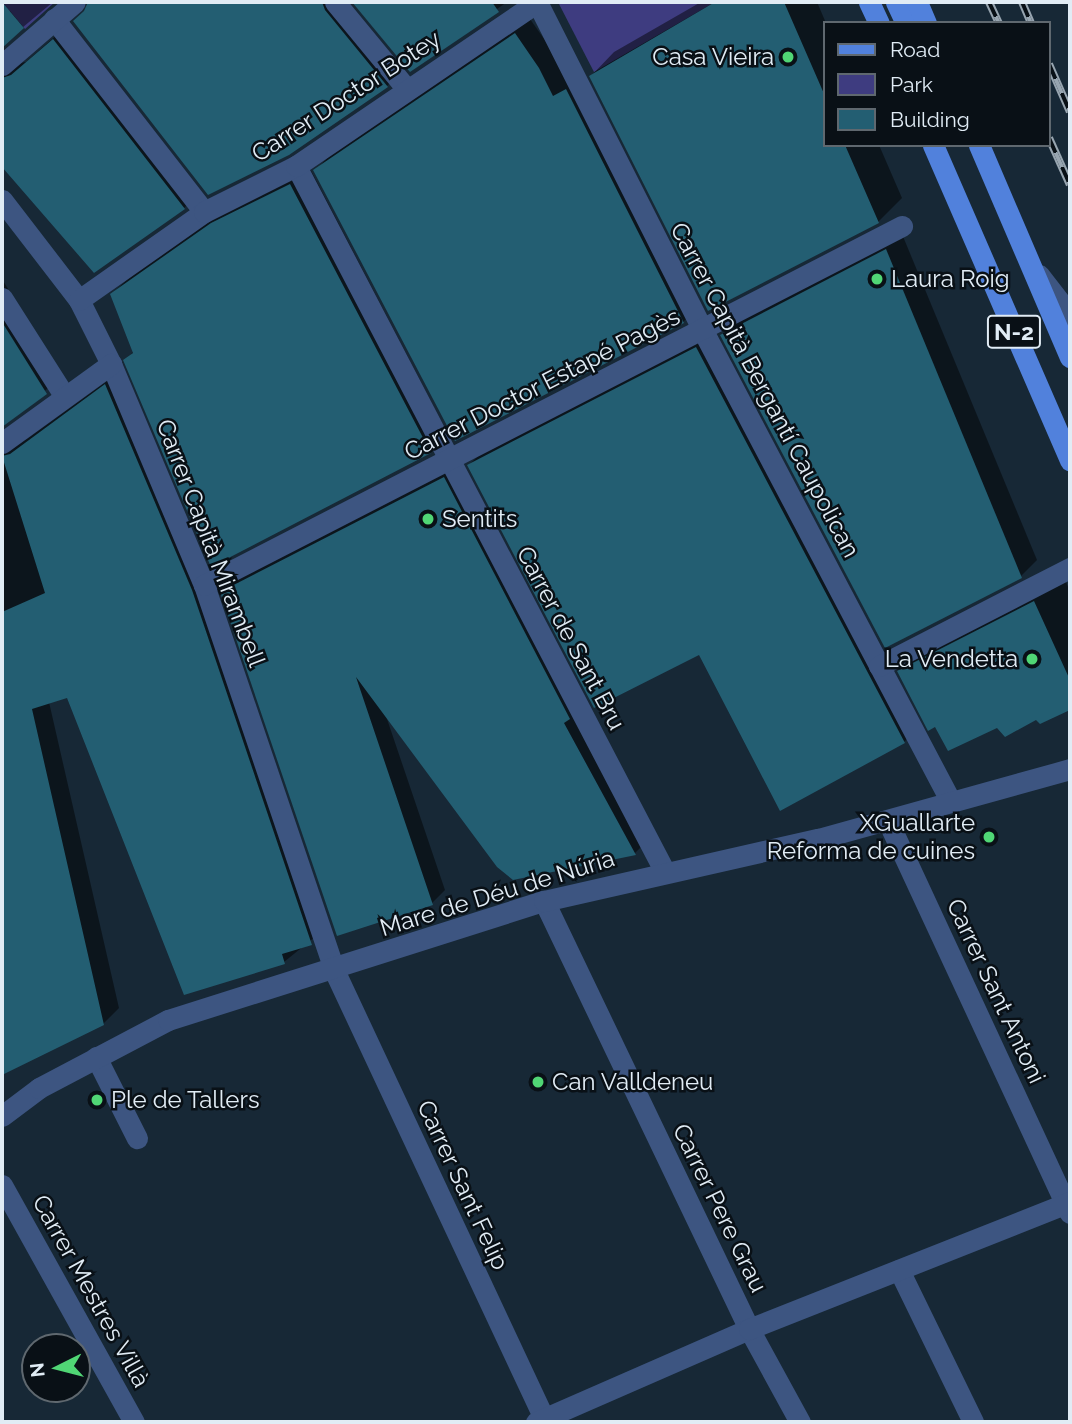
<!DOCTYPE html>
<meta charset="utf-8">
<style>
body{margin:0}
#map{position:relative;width:1072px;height:1424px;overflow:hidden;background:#172836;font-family:Raleway,sans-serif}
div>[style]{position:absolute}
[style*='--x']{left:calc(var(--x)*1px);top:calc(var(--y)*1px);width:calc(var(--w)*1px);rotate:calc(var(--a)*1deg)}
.green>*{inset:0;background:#3e3c80}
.shadow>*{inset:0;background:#0007}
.building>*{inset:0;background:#235e72}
.lane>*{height:21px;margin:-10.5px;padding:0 10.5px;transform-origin:10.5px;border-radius:10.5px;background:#3d5581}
.street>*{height:21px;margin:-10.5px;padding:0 10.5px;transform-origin:10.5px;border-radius:10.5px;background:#3d5581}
.primary>*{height:21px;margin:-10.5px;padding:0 10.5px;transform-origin:10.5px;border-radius:10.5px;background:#5181dc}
.rail>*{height:8px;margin-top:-4px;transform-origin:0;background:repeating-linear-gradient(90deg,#091016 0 16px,#98a5b0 0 32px);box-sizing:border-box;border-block:2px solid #98a5b0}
.dots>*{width:19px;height:19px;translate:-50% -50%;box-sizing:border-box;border:4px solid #091016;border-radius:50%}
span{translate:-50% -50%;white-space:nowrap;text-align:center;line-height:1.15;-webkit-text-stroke:5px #091016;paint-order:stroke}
.shield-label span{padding:2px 5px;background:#091016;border:2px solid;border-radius:5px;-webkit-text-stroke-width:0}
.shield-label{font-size:23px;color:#e1ecf5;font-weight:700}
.poi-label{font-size:24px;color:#e1ecf5}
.right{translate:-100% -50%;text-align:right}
.left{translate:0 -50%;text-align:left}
.street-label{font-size:24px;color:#e1ecf5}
.frame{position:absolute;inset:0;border:4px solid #e1ecf5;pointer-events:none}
.legend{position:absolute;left:823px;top:21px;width:228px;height:126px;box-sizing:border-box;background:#091016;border:2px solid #5f686f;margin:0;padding:9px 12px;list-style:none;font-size:21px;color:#e1ecf5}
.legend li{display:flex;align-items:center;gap:14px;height:35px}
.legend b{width:35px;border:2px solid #5f686f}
.north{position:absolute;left:21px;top:1333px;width:70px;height:70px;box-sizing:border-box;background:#091016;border:2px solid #5f686f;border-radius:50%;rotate:264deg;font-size:19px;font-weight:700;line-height:28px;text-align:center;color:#e1ecf5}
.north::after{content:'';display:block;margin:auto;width:24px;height:32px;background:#50d675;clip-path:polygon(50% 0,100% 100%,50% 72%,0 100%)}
</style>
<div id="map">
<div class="green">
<i style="clip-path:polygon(2px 2px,55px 2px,25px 29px,10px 11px,2px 15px)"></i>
<i style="clip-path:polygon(562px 2px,715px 2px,594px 72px,559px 4px)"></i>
</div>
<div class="shadow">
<i style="clip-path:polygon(2px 2px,53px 2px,4px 43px,5px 59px,13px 64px,26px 62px,67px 26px,198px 194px,184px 208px,94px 271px,2px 165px)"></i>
<i style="clip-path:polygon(88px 2px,343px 2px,401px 72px,387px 86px,288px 153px,89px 8px)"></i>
<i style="clip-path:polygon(354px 2px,507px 2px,410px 70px)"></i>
<i style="clip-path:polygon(701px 2px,817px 2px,826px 23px,825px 145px,879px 145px,902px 198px,878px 222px,591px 76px,614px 52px)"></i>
<i style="clip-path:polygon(530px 19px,554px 53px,699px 307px,683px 322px,315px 171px,330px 155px)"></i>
<i style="clip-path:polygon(309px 167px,448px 434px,430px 452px,126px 360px,134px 351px,112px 294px,131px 276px,231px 206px)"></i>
<i style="clip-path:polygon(902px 234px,1037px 560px,1021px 576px,722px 335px,738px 319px)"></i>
<i style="clip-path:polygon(2px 279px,62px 377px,6px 422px,3px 427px,7px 436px,19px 442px,27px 439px,121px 371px,326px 928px,284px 962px,68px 696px,49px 702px,119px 1008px,103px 1024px,2px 1073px)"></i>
<i style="clip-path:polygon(710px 335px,917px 729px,904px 742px,700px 653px,469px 465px,482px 452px)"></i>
<i style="clip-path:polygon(457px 465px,648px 840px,635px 853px,386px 716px,445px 890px,432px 903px,222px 592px,235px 579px)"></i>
<i style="clip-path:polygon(1063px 574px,1070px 592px,1070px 696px,1005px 735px,997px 726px,936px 725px,899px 672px,927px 644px)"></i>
</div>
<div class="building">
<i style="clip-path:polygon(2px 2px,24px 28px,2px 48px)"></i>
<i style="clip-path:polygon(88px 2px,322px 2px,325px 10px,388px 87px,289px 155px,208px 195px,73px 21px,84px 11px)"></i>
<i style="clip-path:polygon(352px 2px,492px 2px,499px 12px,410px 72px)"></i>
<i style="clip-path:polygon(715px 2px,784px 2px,825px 96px,825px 145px,845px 145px,879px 223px,708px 311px,589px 76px)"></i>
<i style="clip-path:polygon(515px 33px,539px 68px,553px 96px,566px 89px,684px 323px,455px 441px,313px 170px)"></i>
<i style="clip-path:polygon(53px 39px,185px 209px,94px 273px,2px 167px,2px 78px,11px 75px)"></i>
<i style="clip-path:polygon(290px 184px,431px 453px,211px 567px,123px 360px,133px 353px,110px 294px,211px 223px)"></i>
<i style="clip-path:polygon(886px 249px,1022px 578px,885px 648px,720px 335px)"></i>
<i style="clip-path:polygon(2px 322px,47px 394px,2px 427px)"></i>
<i style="clip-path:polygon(696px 347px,905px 743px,780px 811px,699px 655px,594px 708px,467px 465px)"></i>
<i style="clip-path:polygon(105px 384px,192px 590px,312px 945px,282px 954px,285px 964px,184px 995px,67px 698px,32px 709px,104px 1025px,2px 1075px,2px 612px,45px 593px,2px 456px,10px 454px)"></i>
<i style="clip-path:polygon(444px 477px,570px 719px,564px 723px,636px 855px,513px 880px,497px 867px,356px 677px,433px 905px,337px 936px,220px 592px)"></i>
<i style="clip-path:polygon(1034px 601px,1070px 680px,1070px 710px,1040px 724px,1036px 720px,1005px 737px,997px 728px,948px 751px,935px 727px,928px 731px,897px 671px)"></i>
</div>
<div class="lane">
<i style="--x:1039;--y:275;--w:51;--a:52.2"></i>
</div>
<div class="street">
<i style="--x:335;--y:2;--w:112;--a:50.5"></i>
<i style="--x:54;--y:19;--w:244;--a:52.1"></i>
<i style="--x:2;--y:65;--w:96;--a:-40.8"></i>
<i style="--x:296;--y:166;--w:797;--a:62.41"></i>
<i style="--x:2;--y:200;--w:126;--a:52.4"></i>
<i style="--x:79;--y:300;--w:72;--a:63.4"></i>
<i style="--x:111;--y:364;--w:240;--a:67.2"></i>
<i style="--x:204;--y:585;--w:406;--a:71.3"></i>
<i style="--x:334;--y:970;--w:499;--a:64.9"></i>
<i style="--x:2;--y:298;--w:117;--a:57.5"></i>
<i style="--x:79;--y:300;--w:153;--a:-35.1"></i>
<i style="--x:204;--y:212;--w:103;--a:-26.6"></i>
<i style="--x:296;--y:166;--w:292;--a:-34.2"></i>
<i style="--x:537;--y:2;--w:369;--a:63.2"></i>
<i style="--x:703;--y:331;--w:530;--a:62.23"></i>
<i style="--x:2;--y:443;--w:135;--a:-35.9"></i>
<i style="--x:204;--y:585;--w:785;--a:-27.22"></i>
<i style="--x:879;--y:666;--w:215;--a:-27.2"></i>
<i style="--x:892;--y:830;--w:422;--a:65.1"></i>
<i style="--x:544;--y:901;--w:475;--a:64.4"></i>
<i style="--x:749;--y:1329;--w:106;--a:61.3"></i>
<i style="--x:96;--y:1057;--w:91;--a:63.2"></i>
<i style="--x:2;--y:1116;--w:46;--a:-37.1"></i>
<i style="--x:39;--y:1088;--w:146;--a:-27.8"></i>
<i style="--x:168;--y:1020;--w:394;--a:-17.6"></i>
<i style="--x:544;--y:901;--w:281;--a:-12.8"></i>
<i style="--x:818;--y:839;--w:262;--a:-15.5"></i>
<i style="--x:2;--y:1185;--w:271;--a:60.9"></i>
<i style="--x:899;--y:1270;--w:169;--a:64"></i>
<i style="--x:536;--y:1422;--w:232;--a:-23.6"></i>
<i style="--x:749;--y:1329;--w:345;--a:-21.6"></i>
</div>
<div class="primary">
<i style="--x:869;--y:2;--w:23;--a:65"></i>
<i style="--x:896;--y:2;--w:23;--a:65"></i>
<i style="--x:917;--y:2;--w:23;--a:67"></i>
<i style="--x:933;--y:145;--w:344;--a:66.5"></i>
<i style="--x:979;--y:145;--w:231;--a:66.8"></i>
</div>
<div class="rail">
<i style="--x:989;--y:2;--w:23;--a:65"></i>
<i style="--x:1022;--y:2;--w:23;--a:67"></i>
<i style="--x:1049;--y:64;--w:52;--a:66.4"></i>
<i style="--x:1049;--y:138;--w:51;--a:65.9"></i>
</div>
<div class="dots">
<i style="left:788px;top:57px;background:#50d675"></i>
<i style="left:877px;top:279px;background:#50d675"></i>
<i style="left:428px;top:519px;background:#50d675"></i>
<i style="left:1032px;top:659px;background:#50d675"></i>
<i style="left:989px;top:837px;background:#50d675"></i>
<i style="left:538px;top:1082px;background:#50d675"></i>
<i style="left:97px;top:1100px;background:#50d675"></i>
</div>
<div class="shield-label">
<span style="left:1014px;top:332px">N-2</span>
</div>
<div class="poi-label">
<span class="right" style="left:774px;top:57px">Casa Vieira</span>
<span class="left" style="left:891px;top:279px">Laura Roig</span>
<span class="left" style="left:442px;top:519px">Sentits</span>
<span class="right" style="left:1018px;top:659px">La Vendetta</span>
<span class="right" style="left:975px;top:837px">XGuallarte<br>Reforma de cuines</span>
<span class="left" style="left:552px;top:1082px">Can Valldeneu</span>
<span class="left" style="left:111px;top:1100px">Ple de Tallers</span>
</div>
<div class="street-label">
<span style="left:346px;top:96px;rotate:-33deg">Carrer Doctor Botey</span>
<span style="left:542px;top:384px;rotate:-27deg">Carrer Doctor Estapé Pagès</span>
<span style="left:765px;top:390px;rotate:62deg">Carrer Capità Bergantí Caupolican</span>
<span style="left:211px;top:543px;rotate:69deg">Carrer Capità Mirambell</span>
<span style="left:571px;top:638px;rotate:62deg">Carrer de Sant Bru</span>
<span style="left:497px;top:893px;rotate:-17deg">Mare de Déu de Núria</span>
<span style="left:996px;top:991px;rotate:65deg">Carrer Sant Antoni</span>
<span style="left:463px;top:1185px;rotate:65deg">Carrer Sant Felip</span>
<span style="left:720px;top:1208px;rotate:64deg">Carrer Pere Grau</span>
<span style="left:91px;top:1291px;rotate:61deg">Carrer Mestres Villà</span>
</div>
<div class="frame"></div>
<ul class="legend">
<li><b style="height:9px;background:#5181dc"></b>Road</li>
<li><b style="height:19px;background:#3e3c80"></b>Park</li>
<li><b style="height:19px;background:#235e72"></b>Building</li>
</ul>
<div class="north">N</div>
</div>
